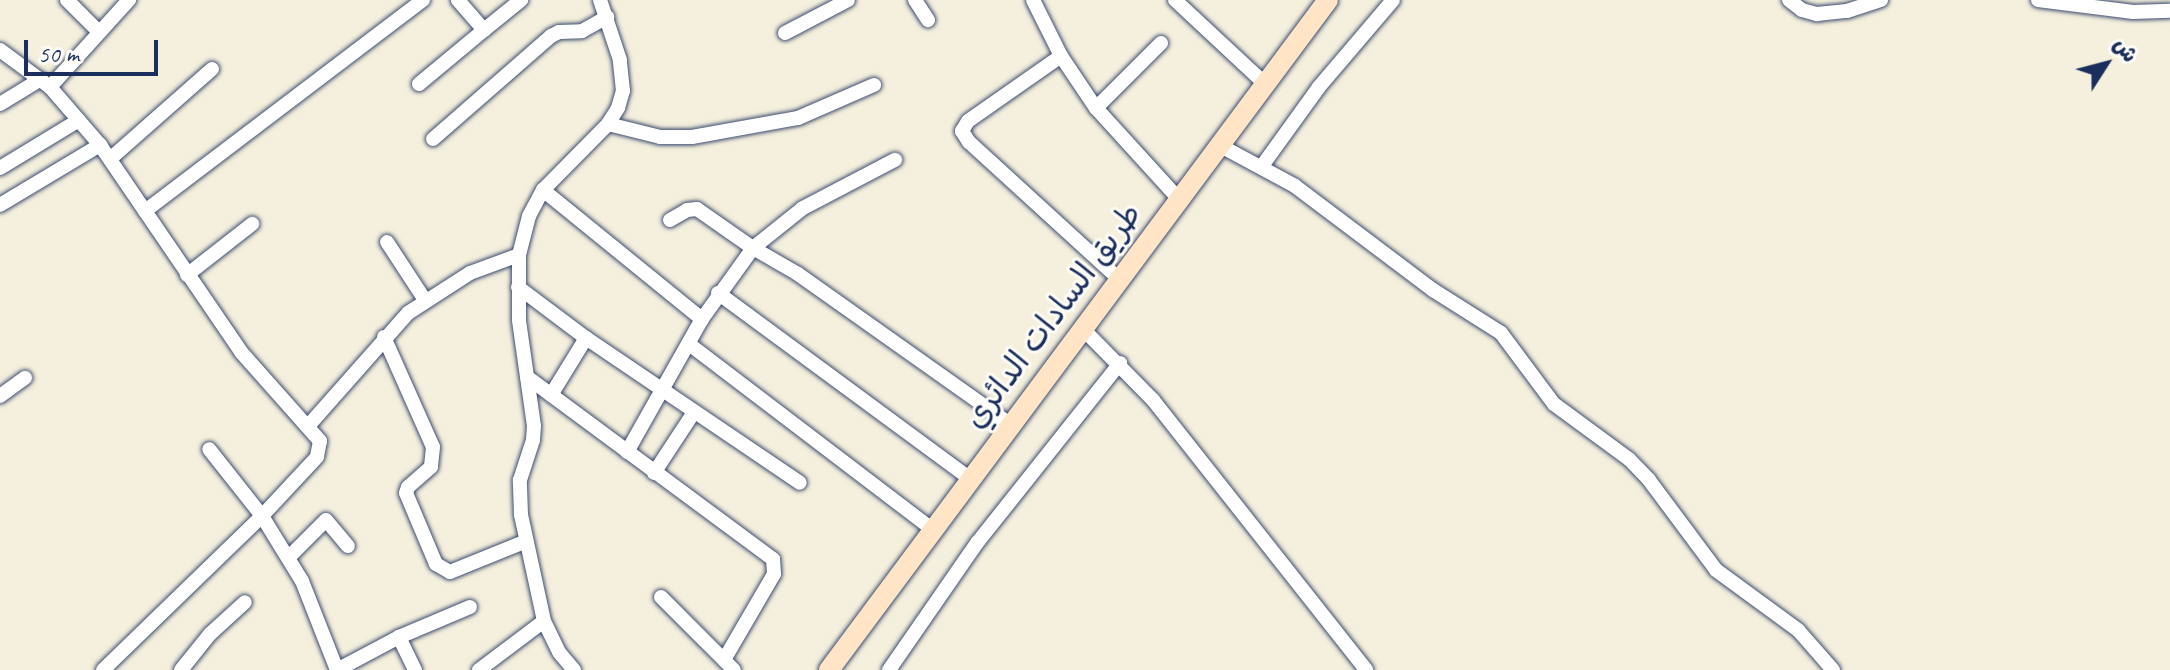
<!DOCTYPE html>
<meta charset="utf-8">
<style>
body{margin:0}
#map{position:relative;width:2170px;height:670px;overflow:hidden;background:#f5f0dd;font-family:Caveat,"Playpen Sans Arabic",sans-serif}
div>[style]{position:absolute}
[style*='--x']{left:calc(var(--x)*1px);top:calc(var(--y)*1px);width:calc(var(--w)*1px);rotate:calc(var(--a)*1deg)}
.roads{filter:drop-shadow(0 0 2px #3c4c71) drop-shadow(0 0 2px #3c4c71)}
.minor>*{height:14px;margin:-7px;padding:0 7px;transform-origin:7px;border-radius:7px;background:#fff}
.secondary>*{height:20px;margin:-10px;padding:0 10px;transform-origin:10px;border-radius:10px;background:#ffe4c6}
span{translate:-50% -50%;white-space:nowrap;text-align:center;line-height:1.15;-webkit-text-stroke:6px #fdfcf7;paint-order:stroke}
.street-label{font-size:32px;color:#1b2f5e}
.north{position:absolute;left:2066px;top:24px;width:80px;height:80px;-webkit-text-stroke:6px #fdfcf7;paint-order:stroke;rotate:54deg;font-size:22px;font-weight:700;line-height:32px;text-align:center;color:#1b2f5e}
.north::after{content:'';display:block;margin:auto;width:28px;height:36px;background:#1b2f5e;clip-path:polygon(50% 0,100% 100%,50% 72%,0 100%)}
.scale{position:absolute;left:24px;top:40px;width:134px;height:36px;box-sizing:border-box;border:4px solid #1b2f5e;border-top:0;padding-left:10px;font-size:24px;line-height:28px;white-space:nowrap;color:#1b2f5e;-webkit-text-stroke:6px #fdfcf7;paint-order:stroke}
</style>
<div id="map">
<div class="roads">
<div class="minor">
<i style="--x:67;--y:0;--w:44;--a:45"></i>
<i style="--x:915;--y:0;--w:24;--a:57"></i>
<i style="--x:1033;--y:0;--w:63;--a:63.4"></i>
<i style="--x:1061;--y:56;--w:63;--a:56.1"></i>
<i style="--x:1096;--y:108;--w:122;--a:47.7"></i>
<i style="--x:1175;--y:0;--w:122;--a:43"></i>
<i style="--x:1789;--y:0;--w:16;--a:38"></i>
<i style="--x:1802;--y:10;--w:16;--a:15"></i>
<i style="--x:1817;--y:14;--w:30;--a:-6"></i>
<i style="--x:1847;--y:11;--w:36;--a:-18"></i>
<i style="--x:2038;--y:0;--w:96;--a:7.2"></i>
<i style="--x:2133;--y:12;--w:37;--a:-2"></i>
<i style="--x:484;--y:30;--w:48;--a:-39"></i>
<i style="--x:785;--y:33;--w:71;--a:-27.6"></i>
<i style="--x:0;--y:50;--w:62;--a:36.5"></i>
<i style="--x:50;--y:87;--w:77;--a:49.2"></i>
<i style="--x:100;--y:145;--w:250;--a:55.7"></i>
<i style="--x:241;--y:352;--w:119;--a:48.4"></i>
<i style="--x:320;--y:441;--w:16;--a:101"></i>
<i style="--x:317;--y:457;--w:81;--a:133"></i>
<i style="--x:262;--y:516;--w:76;--a:58.4"></i>
<i style="--x:302;--y:581;--w:96;--a:68.5"></i>
<i style="--x:1061;--y:56;--w:113;--a:145"></i>
<i style="--x:968;--y:121;--w:12;--a:121"></i>
<i style="--x:962;--y:131;--w:13;--a:58"></i>
<i style="--x:969;--y:142;--w:203;--a:42.4"></i>
<i style="--x:419;--y:84;--w:85;--a:-39.7"></i>
<i style="--x:484;--y:30;--w:40;--a:-131"></i>
<i style="--x:50;--y:87;--w:118;--a:-47.8"></i>
<i style="--x:0;--y:104;--w:48;--a:-31.4"></i>
<i style="--x:1096;--y:108;--w:92;--a:-45"></i>
<i style="--x:608;--y:124;--w:54;--a:14"></i>
<i style="--x:660;--y:137;--w:32;--a:0"></i>
<i style="--x:692;--y:137;--w:108;--a:-10.2"></i>
<i style="--x:798;--y:118;--w:83;--a:-23.5"></i>
<i style="--x:433;--y:139;--w:157;--a:-41.1"></i>
<i style="--x:551;--y:36;--w:9;--a:-27"></i>
<i style="--x:559;--y:32;--w:23;--a:-2"></i>
<i style="--x:582;--y:31;--w:29;--a:-29"></i>
<i style="--x:1219;--y:145;--w:86;--a:28.3"></i>
<i style="--x:1295;--y:186;--w:173;--a:37"></i>
<i style="--x:1433;--y:290;--w:80;--a:32.3"></i>
<i style="--x:1501;--y:333;--w:89;--a:53.3"></i>
<i style="--x:1554;--y:404;--w:93;--a:36.3"></i>
<i style="--x:1629;--y:459;--w:29;--a:46"></i>
<i style="--x:1649;--y:480;--w:112;--a:53.3"></i>
<i style="--x:1716;--y:570;--w:102;--a:36.2"></i>
<i style="--x:1798;--y:630;--w:53;--a:48.8"></i>
<i style="--x:110;--y:159;--w:136;--a:-41.4"></i>
<i style="--x:1262;--y:166;--w:97;--a:-54.2"></i>
<i style="--x:1319;--y:87;--w:114;--a:-49.6"></i>
<i style="--x:0;--y:168;--w:92;--a:-31.3"></i>
<i style="--x:543;--y:190;--w:205;--a:39.1"></i>
<i style="--x:0;--y:205;--w:117;--a:-31"></i>
<i style="--x:145;--y:211;--w:349;--a:-37.2"></i>
<i style="--x:670;--y:220;--w:20;--a:-30"></i>
<i style="--x:687;--y:210;--w:10;--a:-6"></i>
<i style="--x:697;--y:209;--w:68;--a:34.9"></i>
<i style="--x:753;--y:248;--w:64;--a:-38.7"></i>
<i style="--x:803;--y:208;--w:104;--a:-27.6"></i>
<i style="--x:387;--y:242;--w:69;--a:56.8"></i>
<i style="--x:187;--y:275;--w:83;--a:-38.1"></i>
<i style="--x:518;--y:287;--w:85;--a:36.9"></i>
<i style="--x:586;--y:338;--w:258;--a:34.1"></i>
<i style="--x:718;--y:293;--w:313;--a:36.4"></i>
<i style="--x:1082;--y:328;--w:101;--a:45.4"></i>
<i style="--x:1153;--y:400;--w:344;--a:51.7"></i>
<i style="--x:384;--y:337;--w:120;--a:66"></i>
<i style="--x:433;--y:447;--w:20;--a:96"></i>
<i style="--x:431;--y:467;--w:30;--a:139"></i>
<i style="--x:408;--y:487;--w:6;--a:108"></i>
<i style="--x:406;--y:493;--w:77;--a:67.1"></i>
<i style="--x:436;--y:564;--w:16;--a:30"></i>
<i style="--x:450;--y:572;--w:80;--a:-22.1"></i>
<i style="--x:689;--y:344;--w:307;--a:37.3"></i>
<i style="--x:527;--y:377;--w:306;--a:36.5"></i>
<i style="--x:773;--y:559;--w:15;--a:86"></i>
<i style="--x:774;--y:574;--w:99;--a:120.2"></i>
<i style="--x:551;--y:395;--w:67;--a:-58.4"></i>
<i style="--x:0;--y:396;--w:31;--a:-36"></i>
<i style="--x:309;--y:425;--w:149;--a:-48.5"></i>
<i style="--x:408;--y:313;--w:74;--a:-32.8"></i>
<i style="--x:470;--y:273;--w:52;--a:-20.2"></i>
<i style="--x:627;--y:452;--w:153;--a:-60.6"></i>
<i style="--x:702;--y:319;--w:87;--a:-54.3"></i>
<i style="--x:753;--y:248;--w:52;--a:30"></i>
<i style="--x:798;--y:274;--w:261;--a:35.3"></i>
<i style="--x:654;--y:473;--w:73;--a:-56.7"></i>
<i style="--x:289;--y:557;--w:52;--a:-45"></i>
<i style="--x:326;--y:520;--w:34;--a:50"></i>
<i style="--x:661;--y:597;--w:103;--a:45"></i>
<i style="--x:103;--y:670;--w:221;--a:-44.1"></i>
<i style="--x:262;--y:516;--w:85;--a:-128.3"></i>
<i style="--x:181;--y:670;--w:46;--a:-51.1"></i>
<i style="--x:210;--y:634;--w:47;--a:-42.4"></i>
<i style="--x:337;--y:670;--w:70;--a:-28"></i>
<i style="--x:415;--y:670;--w:37;--a:-116"></i>
<i style="--x:399;--y:637;--w:77;--a:-22.9"></i>
<i style="--x:479;--y:670;--w:81;--a:-37"></i>
<i style="--x:574;--y:670;--w:23;--a:-130"></i>
<i style="--x:559;--y:652;--w:34;--a:-116"></i>
<i style="--x:544;--y:621;--w:108;--a:-102.2"></i>
<i style="--x:521;--y:515;--w:35;--a:-92"></i>
<i style="--x:520;--y:480;--w:42;--a:-72"></i>
<i style="--x:533;--y:440;--w:14;--a:-86"></i>
<i style="--x:534;--y:426;--w:107;--a:-98.1"></i>
<i style="--x:519;--y:320;--w:65;--a:-90"></i>
<i style="--x:519;--y:255;--w:40;--a:-75.6"></i>
<i style="--x:529;--y:216;--w:30;--a:-62"></i>
<i style="--x:543;--y:190;--w:93;--a:-45.4"></i>
<i style="--x:608;--y:124;--w:19;--a:-58"></i>
<i style="--x:618;--y:108;--w:18;--a:-74"></i>
<i style="--x:623;--y:91;--w:31;--a:-96"></i>
<i style="--x:620;--y:60;--w:63;--a:-108.4"></i>
<i style="--x:889;--y:670;--w:155;--a:-55.3"></i>
<i style="--x:977;--y:543;--w:230;--a:-51.5"></i>
</div>
<div class="secondary">
<i style="--x:829;--y:670;--w:835;--a:-53.32"></i>
</div>
</div>
<div class="street-label">
<span style="left:1053px;top:316px;rotate:-53deg">طريق السادات الدائري</span>
</div>
<div class="north">ش</div>
<div class="scale">50 m</div>
</div>
